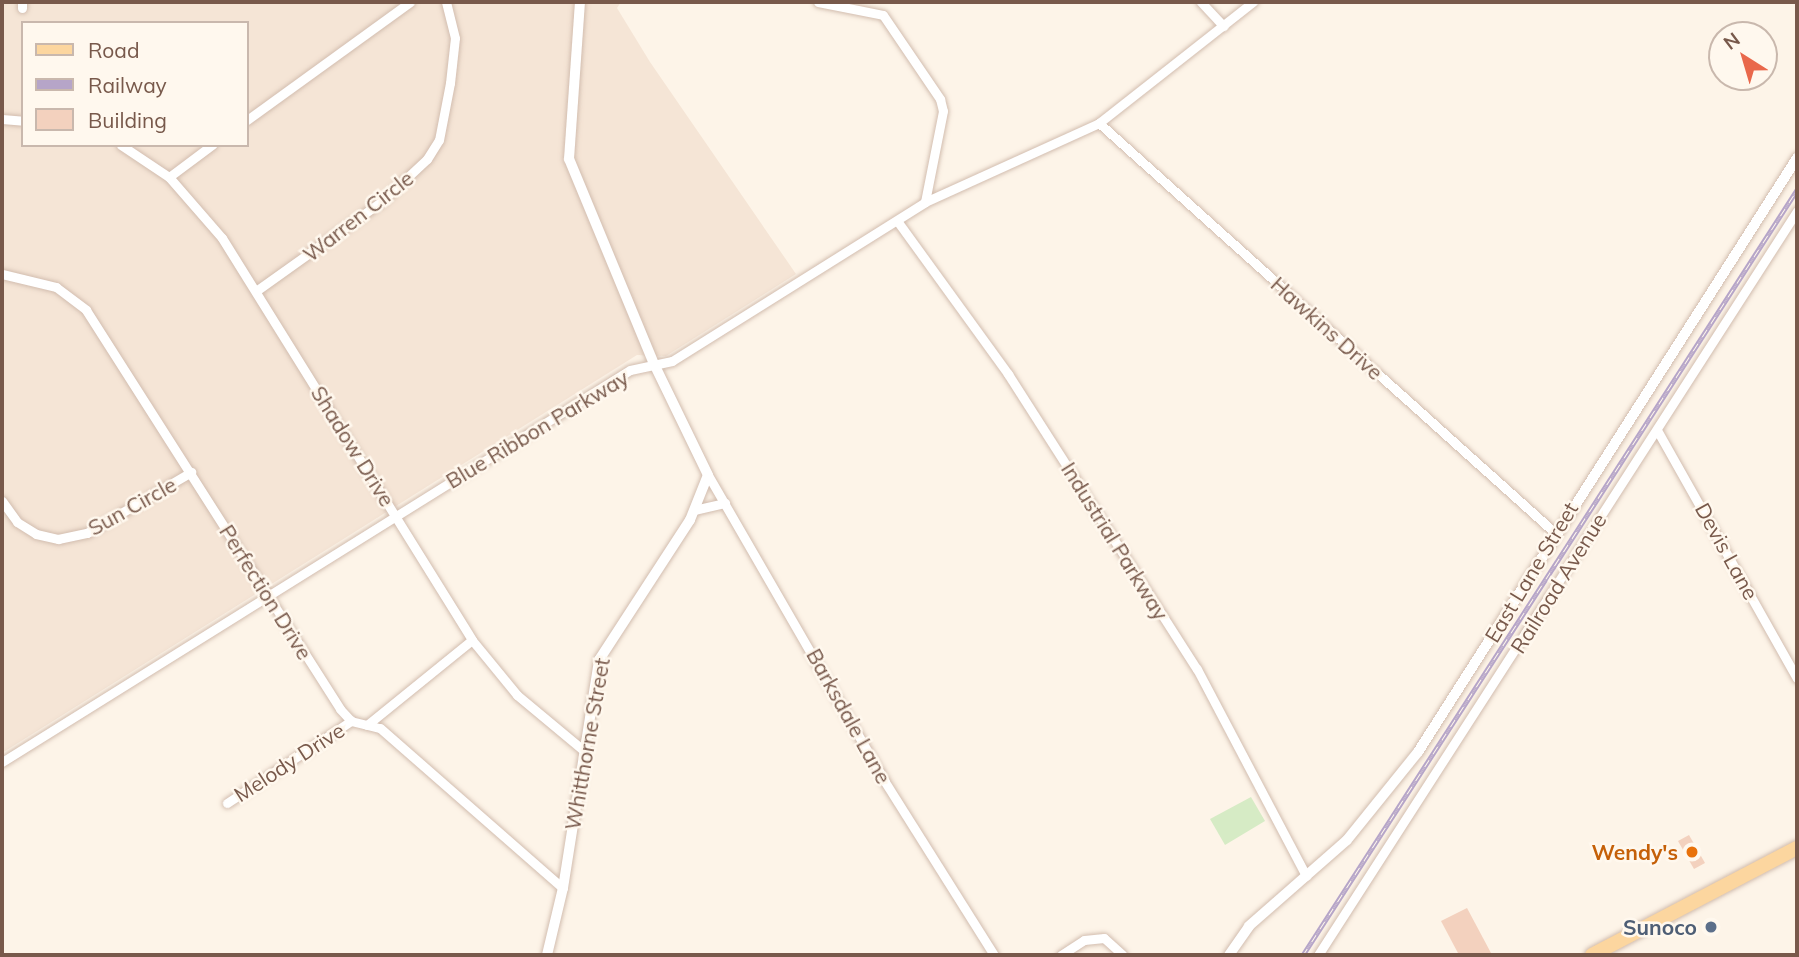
<!DOCTYPE html>
<style>
body{margin:0}
#map{position:relative;width:1799px;height:957px;overflow:hidden;background:#fdf4e8;font-family:Mulish,sans-serif}
div>[style]{position:absolute}
[style*='--x']{left:calc(var(--x)*1px);top:calc(var(--y)*1px);width:calc(var(--w)*1px);rotate:calc(var(--a)*1deg)}
.residential>*{inset:0;background:#f5e5d6}
.green>*{inset:0;background:#d6ebc5}
.building>*{inset:0;background:#f3d1be}
.roads{filter:drop-shadow(0 0 2px #d2bdaf) drop-shadow(0 0 2px #d2bdaf)}
.minor>*{height:9px;margin:-4.5px;padding:0 4.5px;transform-origin:4.5px;border-radius:4.5px;background:#fff}
.tertiary>*{height:10px;margin:-5px;padding:0 5px;transform-origin:5px;border-radius:5px;background:#fff}
.primary>*{height:14px;margin:-7px;padding:0 7px;transform-origin:7px;border-radius:7px;background:#fcd69f}
.rail>*{height:5px;margin-top:-2.5px;transform-origin:0;background:repeating-linear-gradient(90deg,#fff8ee 0 8px,#b6a5c8 0 16px);box-sizing:border-box;border-block:2px solid #b6a5c8}
.dots>*{width:19px;height:19px;translate:-50% -50%;box-sizing:border-box;border:4px solid #fff8ee;border-radius:50%}
span{translate:-50% -50%;white-space:nowrap;text-align:center;line-height:1.15;-webkit-text-stroke:5px #fff8ee;paint-order:stroke}
.street-label{font-size:21px;color:#78594b}
.food-label{font-size:21px;color:#c56008;font-weight:700}
.right{translate:-100% -50%;text-align:right}
.service-label{font-size:21px;color:#4e5e75;font-weight:700}
.frame{position:absolute;inset:0;border:4px solid #78594b;pointer-events:none}
.legend{position:absolute;left:21px;top:21px;width:228px;height:126px;box-sizing:border-box;background:#fff8ee;border:2px solid #c9b8ad;margin:0;padding:9px 12px;list-style:none;font-size:21px;color:#78594b}
.legend li{display:flex;align-items:center;gap:14px;height:35px}
.legend b{width:35px;border:2px solid #c9b8ad}
.north{position:absolute;left:1708px;top:21px;width:70px;height:70px;box-sizing:border-box;background:#fff8ee;border:2px solid #c9b8ad;border-radius:50%;rotate:323deg;font-size:19px;font-weight:700;line-height:28px;text-align:center;color:#78594b}
.north::after{content:'';display:block;margin:auto;width:24px;height:32px;background:#e9684b;clip-path:polygon(50% 0,100% 100%,50% 72%,0 100%)}
</style>
<div id="map">
<div class="residential">
<i style="clip-path:polygon(evenodd,2px 2px,621px 2px,617px 8px,650px 62px,796px 274px,666px 356px,637px 355px,2px 753px,2px 2px,23px 23px,247px 23px,247px 145px,23px 145px,23px 23px)"></i>
</div>
<div class="green">
<i style="clip-path:polygon(1251px 797px,1265px 821px,1225px 845px,1210px 819px)"></i>
</div>
<div class="building">
<i style="clip-path:polygon(1689px 835px,1705px 863px,1694px 869px,1678px 841px)"></i>
<i style="clip-path:polygon(1467px 908px,1491px 953px,1486px 955px,1459px 955px,1441px 921px)"></i>
</div>
<div class="roads">
<div class="minor">
<i style="--x:818;--y:2;--w:66;--a:11.3"></i>
<i style="--x:883;--y:15;--w:102;--a:55.8"></i>
<i style="--x:940;--y:99;--w:12;--a:76"></i>
<i style="--x:943;--y:111;--w:93;--a:101.2"></i>
<i style="--x:1201;--y:2;--w:33;--a:47"></i>
<i style="--x:22;--y:8;--w:6;--a:-90"></i>
<i style="--x:2;--y:119;--w:21;--a:5"></i>
<i style="--x:247;--y:120;--w:201;--a:-35.9"></i>
<i style="--x:1099;--y:123;--w:612;--a:41.95"></i>
<i style="--x:121;--y:145;--w:58;--a:33.7"></i>
<i style="--x:169;--y:177;--w:81;--a:49"></i>
<i style="--x:222;--y:238;--w:473;--a:58.1"></i>
<i style="--x:472;--y:640;--w:71;--a:50.7"></i>
<i style="--x:517;--y:695;--w:86;--a:39.8"></i>
<i style="--x:169;--y:177;--w:54;--a:-36.7"></i>
<i style="--x:898;--y:222;--w:188;--a:54.1"></i>
<i style="--x:1008;--y:374;--w:350;--a:57.4"></i>
<i style="--x:1197;--y:669;--w:234;--a:62.2"></i>
<i style="--x:2;--y:274;--w:56;--a:13.5"></i>
<i style="--x:56;--y:287;--w:38;--a:37"></i>
<i style="--x:86;--y:310;--w:473;--a:57.5"></i>
<i style="--x:340;--y:709;--w:16;--a:47"></i>
<i style="--x:351;--y:721;--w:30;--a:14"></i>
<i style="--x:380;--y:728;--w:243;--a:41.2"></i>
<i style="--x:256;--y:291;--w:153;--a:-35.5"></i>
<i style="--x:381;--y:202;--w:63;--a:-43.1"></i>
<i style="--x:427;--y:159;--w:22;--a:-58"></i>
<i style="--x:439;--y:140;--w:58;--a:-79.1"></i>
<i style="--x:450;--y:83;--w:45;--a:-83.7"></i>
<i style="--x:455;--y:38;--w:37;--a:-104"></i>
<i style="--x:1657;--y:430;--w:285;--a:60.6"></i>
<i style="--x:708;--y:475;--w:354;--a:60"></i>
<i style="--x:885;--y:782;--w:204;--a:57.8"></i>
<i style="--x:2;--y:501;--w:26;--a:54"></i>
<i style="--x:17;--y:522;--w:22;--a:32"></i>
<i style="--x:36;--y:534;--w:23;--a:13"></i>
<i style="--x:58;--y:539;--w:30;--a:-12"></i>
<i style="--x:87;--y:533;--w:121;--a:-30.4"></i>
<i style="--x:694;--y:510;--w:32;--a:-13"></i>
<i style="--x:367;--y:725;--w:135;--a:-39"></i>
<i style="--x:2;--y:762;--w:740;--a:-31.97"></i>
<i style="--x:630;--y:370;--w:43;--a:-12.1"></i>
<i style="--x:672;--y:361;--w:299;--a:-32.1"></i>
<i style="--x:925;--y:202;--w:191;--a:-24.4"></i>
<i style="--x:1099;--y:123;--w:196;--a:-38.2"></i>
<i style="--x:227;--y:803;--w:149;--a:-33.5"></i>
<i style="--x:1061;--y:955;--w:27;--a:-33"></i>
<i style="--x:1084;--y:940;--w:20;--a:-6"></i>
<i style="--x:1104;--y:938;--w:25;--a:42"></i>
<i style="--x:1318;--y:955;--w:885;--a:-57.23"></i>
</div>
<div class="tertiary">
<i style="--x:547;--y:955;--w:69;--a:-76.6"></i>
<i style="--x:563;--y:888;--w:231;--a:-81"></i>
<i style="--x:599;--y:660;--w:167;--a:-57"></i>
<i style="--x:690;--y:520;--w:48;--a:-68.2"></i>
<i style="--x:708;--y:475;--w:123;--a:-115.9"></i>
<i style="--x:654;--y:364;--w:222;--a:-112.5"></i>
<i style="--x:569;--y:159;--w:157;--a:-86"></i>
<i style="--x:1229;--y:955;--w:35;--a:-55"></i>
<i style="--x:1249;--y:926;--w:130;--a:-41.3"></i>
<i style="--x:1347;--y:840;--w:113;--a:-51.1"></i>
<i style="--x:1418;--y:752;--w:705;--a:-57.46"></i>
</div>
<div class="primary">
<i style="--x:1592;--y:955;--w:231;--a:-27.6"></i>
</div>
</div>
<div class="rail">
<i style="--x:1303;--y:955;--w:911;--a:-57.15"></i>
</div>
<div class="dots">
<i style="left:1692px;top:852px;background:#e8710a"></i>
<i style="left:1711px;top:927px;background:#5c6f8a"></i>
</div>
<div class="street-label">
<span style="left:358px;top:216px;rotate:-38deg">Warren Circle</span>
<span style="left:1327px;top:328px;rotate:42deg">Hawkins Drive</span>
<span style="left:537px;top:429px;rotate:-31deg">Blue Ribbon Parkway</span>
<span style="left:353px;top:446px;rotate:58deg">Shadow Drive</span>
<span style="left:132px;top:506px;rotate:-29deg">Sun Circle</span>
<span style="left:1115px;top:541px;rotate:58deg">Industrial Parkway</span>
<span style="left:1727px;top:551px;rotate:61deg">Devis Lane</span>
<span style="left:1531px;top:572px;rotate:-59deg">East Lane Street</span>
<span style="left:1558px;top:583px;rotate:-58deg">Railroad Avenue</span>
<span style="left:266px;top:592px;rotate:58deg">Perfection Drive</span>
<span style="left:849px;top:716px;rotate:61deg">Barksdale Lane</span>
<span style="left:587px;top:744px;rotate:-80deg">Whitthorne Street</span>
<span style="left:289px;top:762px;rotate:-33deg">Melody Drive</span>
</div>
<div class="food-label">
<span class="right" style="left:1678px;top:852px">Wendy's</span>
</div>
<div class="service-label">
<span class="right" style="left:1697px;top:927px">Sunoco</span>
</div>
<div class="frame"></div>
<ul class="legend">
<li><b style="height:9px;background:#fcd69f"></b>Road</li>
<li><b style="height:9px;background:#b6a5c8"></b>Railway</li>
<li><b style="height:19px;background:#f3d1be"></b>Building</li>
</ul>
<div class="north">N</div>
</div>
